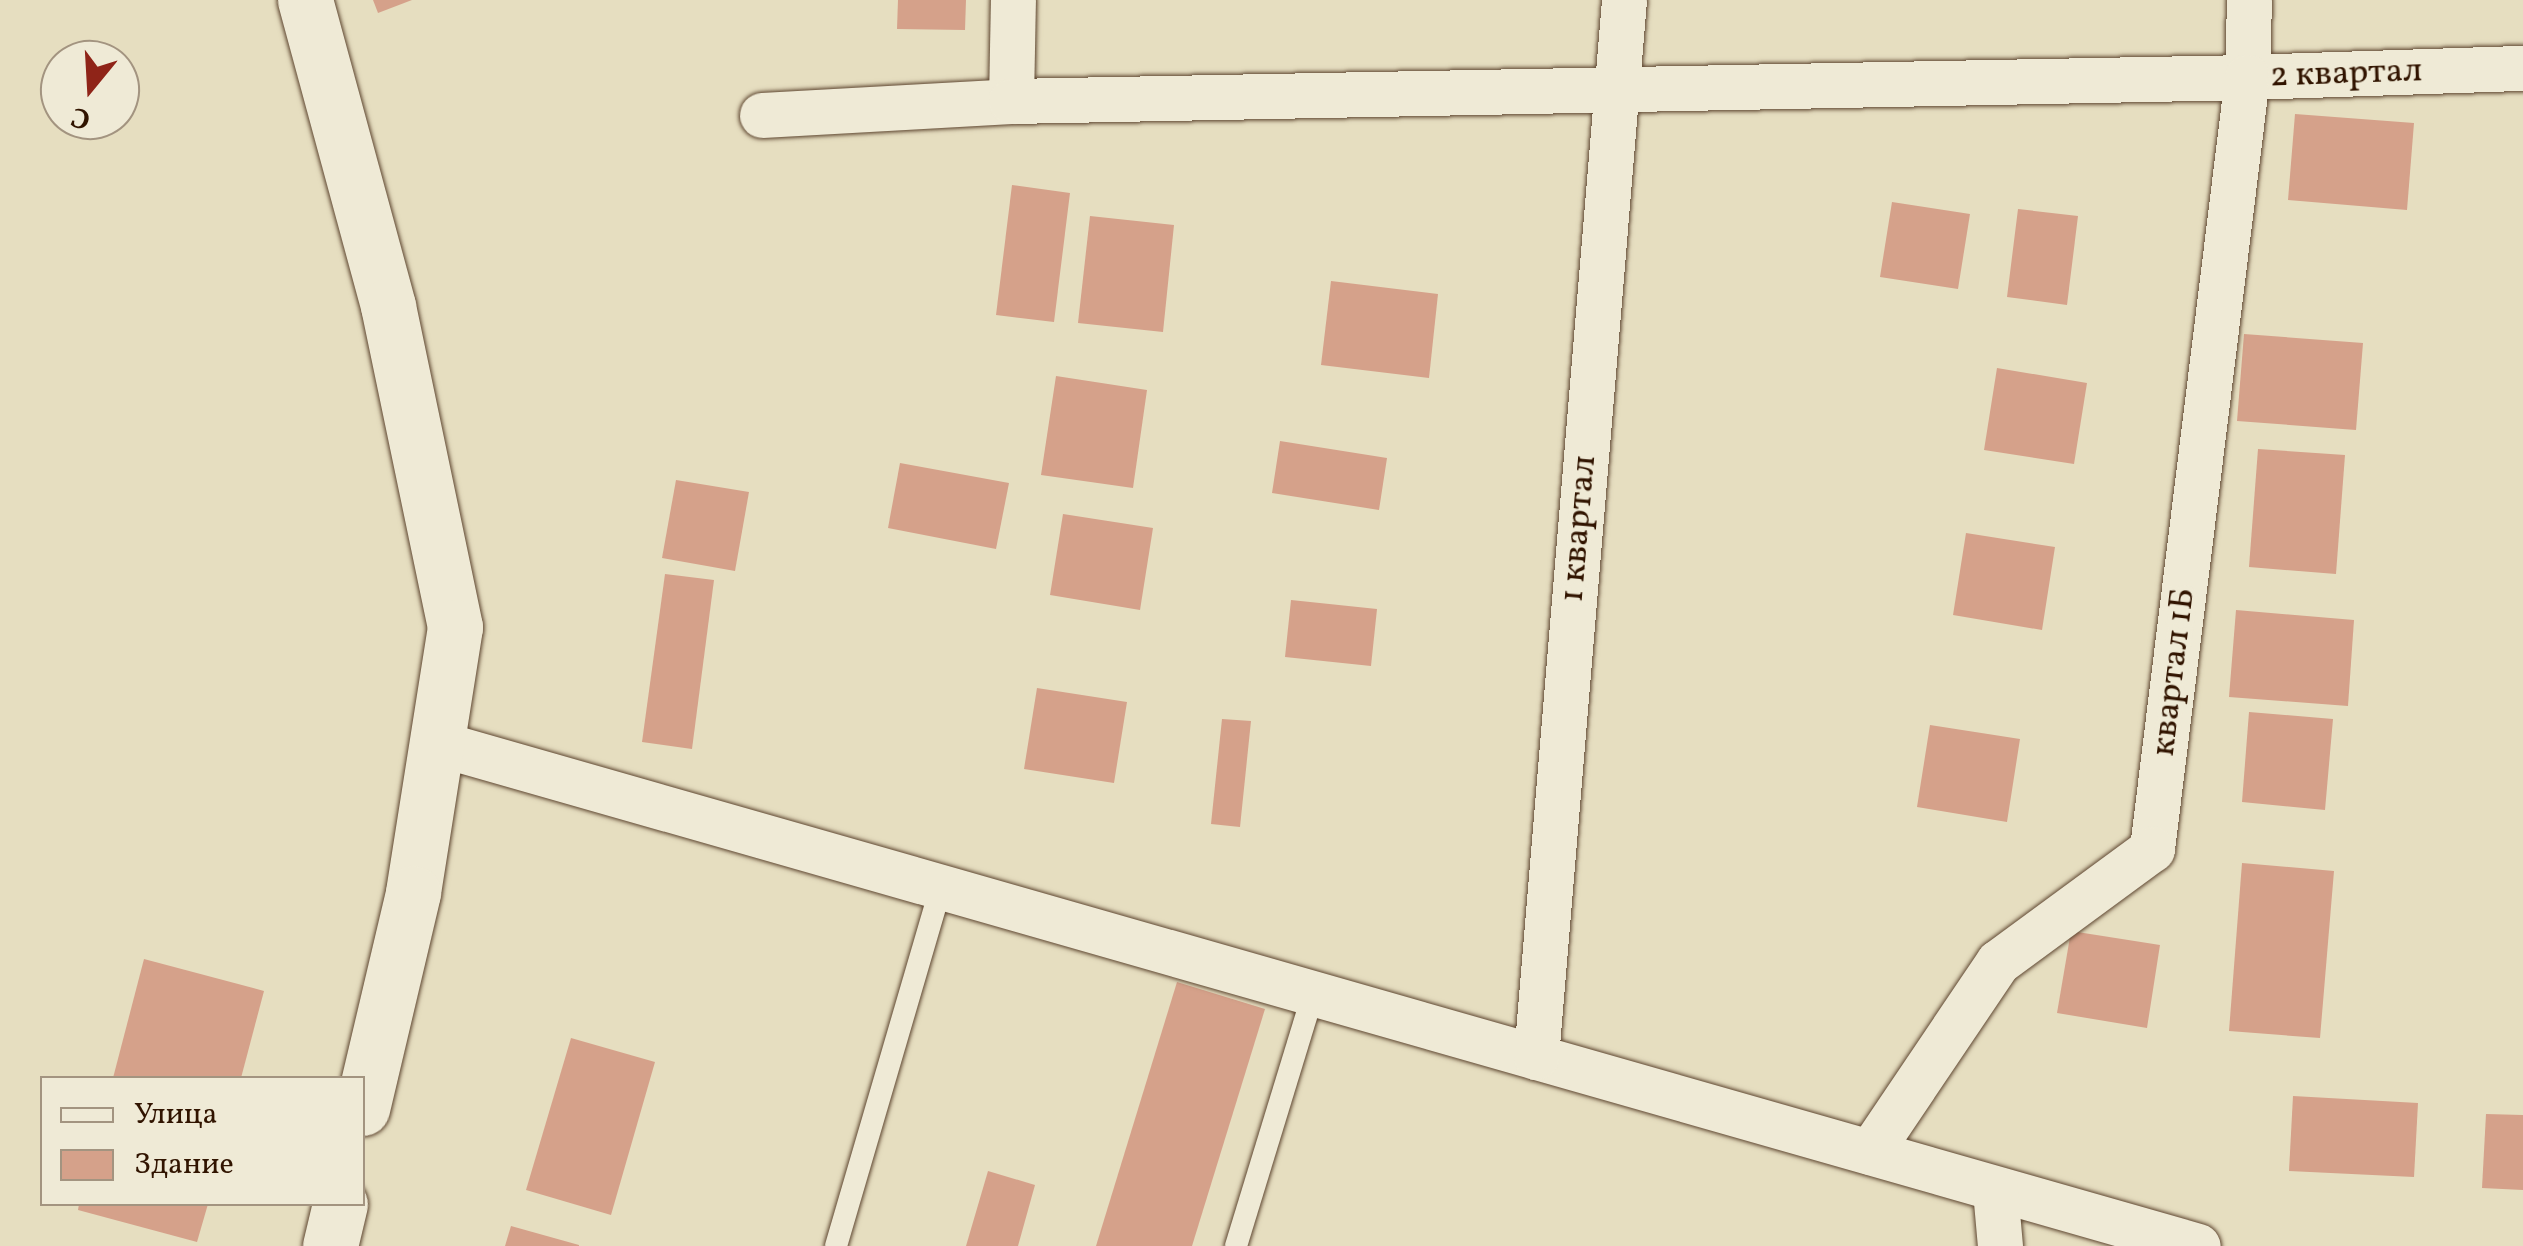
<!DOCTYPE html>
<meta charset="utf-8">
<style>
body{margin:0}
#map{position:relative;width:2523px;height:1246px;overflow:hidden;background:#e6dec0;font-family:Vollkorn,serif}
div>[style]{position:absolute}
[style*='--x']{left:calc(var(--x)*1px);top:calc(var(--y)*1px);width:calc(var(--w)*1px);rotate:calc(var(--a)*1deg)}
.building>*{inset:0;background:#d5a18a}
.roads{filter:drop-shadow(0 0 2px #5e4630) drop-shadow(0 0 2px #5e4630)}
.lane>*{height:22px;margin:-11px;padding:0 11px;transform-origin:11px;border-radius:11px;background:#efead6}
.street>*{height:45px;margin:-22.5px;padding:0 22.5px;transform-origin:22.5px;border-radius:22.5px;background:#efead6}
.secondary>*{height:55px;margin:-27.5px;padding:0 27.5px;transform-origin:27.5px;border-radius:27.5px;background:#efead6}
span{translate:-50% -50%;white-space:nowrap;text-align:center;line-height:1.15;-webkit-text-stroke:9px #efead6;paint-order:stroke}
.street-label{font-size:35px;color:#311400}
.legend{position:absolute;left:40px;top:1076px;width:325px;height:130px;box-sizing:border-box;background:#efead6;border:2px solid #a39480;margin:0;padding:12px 18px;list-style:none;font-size:30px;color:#311400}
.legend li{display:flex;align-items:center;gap:20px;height:50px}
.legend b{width:50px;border:2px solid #a39480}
.north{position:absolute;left:40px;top:40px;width:100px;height:100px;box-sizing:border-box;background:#efead6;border:2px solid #a39480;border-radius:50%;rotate:198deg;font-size:28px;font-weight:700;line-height:40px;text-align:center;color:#311400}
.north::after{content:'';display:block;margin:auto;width:35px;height:45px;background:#8f2418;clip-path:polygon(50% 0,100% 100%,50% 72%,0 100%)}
</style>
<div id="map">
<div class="building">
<i style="clip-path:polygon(373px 0,412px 0,378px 13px)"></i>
<i style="clip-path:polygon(898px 0,966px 0,965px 30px,897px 29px)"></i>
<i style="clip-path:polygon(2295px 114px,2414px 123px,2407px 210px,2288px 200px)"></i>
<i style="clip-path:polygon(1012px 185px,1070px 193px,1054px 322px,996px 315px)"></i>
<i style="clip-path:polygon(1892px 202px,1970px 214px,1958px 289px,1880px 277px)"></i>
<i style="clip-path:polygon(2018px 209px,2078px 216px,2067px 305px,2007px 297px)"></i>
<i style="clip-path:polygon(1090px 216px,1174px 225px,1163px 332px,1078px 323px)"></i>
<i style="clip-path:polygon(1331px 281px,1438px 294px,1429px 378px,1321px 365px)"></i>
<i style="clip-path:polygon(2244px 334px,2363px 343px,2356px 430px,2237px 421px)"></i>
<i style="clip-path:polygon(1997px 368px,2087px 383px,2074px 464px,1984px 450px)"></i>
<i style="clip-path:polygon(1056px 376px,1147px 390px,1133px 488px,1041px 475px)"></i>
<i style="clip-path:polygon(1280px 441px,1387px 458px,1379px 510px,1272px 493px)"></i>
<i style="clip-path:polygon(2258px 449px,2345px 455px,2336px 574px,2249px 567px)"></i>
<i style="clip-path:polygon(900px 463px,1009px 483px,996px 549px,888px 528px)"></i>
<i style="clip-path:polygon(676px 480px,749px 492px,735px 571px,662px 558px)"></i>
<i style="clip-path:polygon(1063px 514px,1153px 528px,1140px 610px,1050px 595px)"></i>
<i style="clip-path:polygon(1966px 533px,2055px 547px,2042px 630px,1953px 615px)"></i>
<i style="clip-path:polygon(665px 574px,714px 580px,692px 749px,642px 742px)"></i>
<i style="clip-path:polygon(1291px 600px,1377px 609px,1371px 666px,1285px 657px)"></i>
<i style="clip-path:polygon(2236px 610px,2354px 620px,2348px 706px,2229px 697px)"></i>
<i style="clip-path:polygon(1037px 688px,1127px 702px,1114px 783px,1024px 769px)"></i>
<i style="clip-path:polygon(2249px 712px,2333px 719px,2325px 810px,2242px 802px)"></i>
<i style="clip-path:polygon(1222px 719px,1251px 721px,1240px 827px,1211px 824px)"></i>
<i style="clip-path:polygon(1930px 725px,2020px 739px,2007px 822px,1917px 807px)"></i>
<i style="clip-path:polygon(2242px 863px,2334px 871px,2320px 1038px,2229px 1031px)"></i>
<i style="clip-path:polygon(2071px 931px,2160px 945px,2147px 1028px,2057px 1013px)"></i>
<i style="clip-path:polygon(144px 959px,264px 991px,241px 1078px,113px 1078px)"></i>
<i style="clip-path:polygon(1177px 982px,1265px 1009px,1192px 1246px,1096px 1246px)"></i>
<i style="clip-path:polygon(571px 1038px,655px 1062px,611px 1215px,526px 1190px)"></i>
<i style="clip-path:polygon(2293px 1096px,2418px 1103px,2414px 1177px,2289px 1171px)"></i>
<i style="clip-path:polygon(2486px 1114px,2523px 1115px,2523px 1190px,2482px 1188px)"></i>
<i style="clip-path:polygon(988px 1171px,1035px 1185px,1018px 1246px,966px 1246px)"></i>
<i style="clip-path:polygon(79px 1204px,208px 1204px,197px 1242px,78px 1210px)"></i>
<i style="clip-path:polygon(511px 1226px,579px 1245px,579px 1246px,505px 1246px)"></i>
</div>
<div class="roads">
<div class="lane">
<i style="--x:836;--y:1246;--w:373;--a:-73.7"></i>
<i style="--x:1236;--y:1246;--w:264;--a:-73"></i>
</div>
<div class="street">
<i style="--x:2249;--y:0;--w:77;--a:91.5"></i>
<i style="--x:2247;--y:77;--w:276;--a:-1.9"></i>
<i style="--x:1011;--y:101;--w:101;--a:-88.9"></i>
<i style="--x:762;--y:115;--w:249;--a:-3.2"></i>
<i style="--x:1011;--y:101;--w:1236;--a:-1.11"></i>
<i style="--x:2247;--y:77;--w:778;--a:97.02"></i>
<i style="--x:2152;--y:849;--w:191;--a:143.7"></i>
<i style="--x:1998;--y:962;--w:229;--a:124"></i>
<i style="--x:437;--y:743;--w:1831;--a:15.94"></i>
<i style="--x:1536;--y:1057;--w:1061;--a:-85.24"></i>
<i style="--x:1995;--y:1190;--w:56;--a:84.9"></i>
</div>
<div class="secondary">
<i style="--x:305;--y:0;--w:317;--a:74.8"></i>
<i style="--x:388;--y:306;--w:328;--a:78.2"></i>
<i style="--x:455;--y:627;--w:269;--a:99"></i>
<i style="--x:413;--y:893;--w:221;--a:103.3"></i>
<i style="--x:330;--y:1246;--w:43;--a:-76.6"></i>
</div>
</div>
<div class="street-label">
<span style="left:2346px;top:74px;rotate:-2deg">2 квартал</span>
<span style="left:1579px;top:529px;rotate:-85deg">1 квартал</span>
<span style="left:2174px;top:672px;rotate:-83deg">квартал 1Б</span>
</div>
<ul class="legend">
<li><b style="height:12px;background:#efead6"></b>Улица</li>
<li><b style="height:28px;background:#d5a18a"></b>Здание</li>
</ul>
<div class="north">С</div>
</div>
